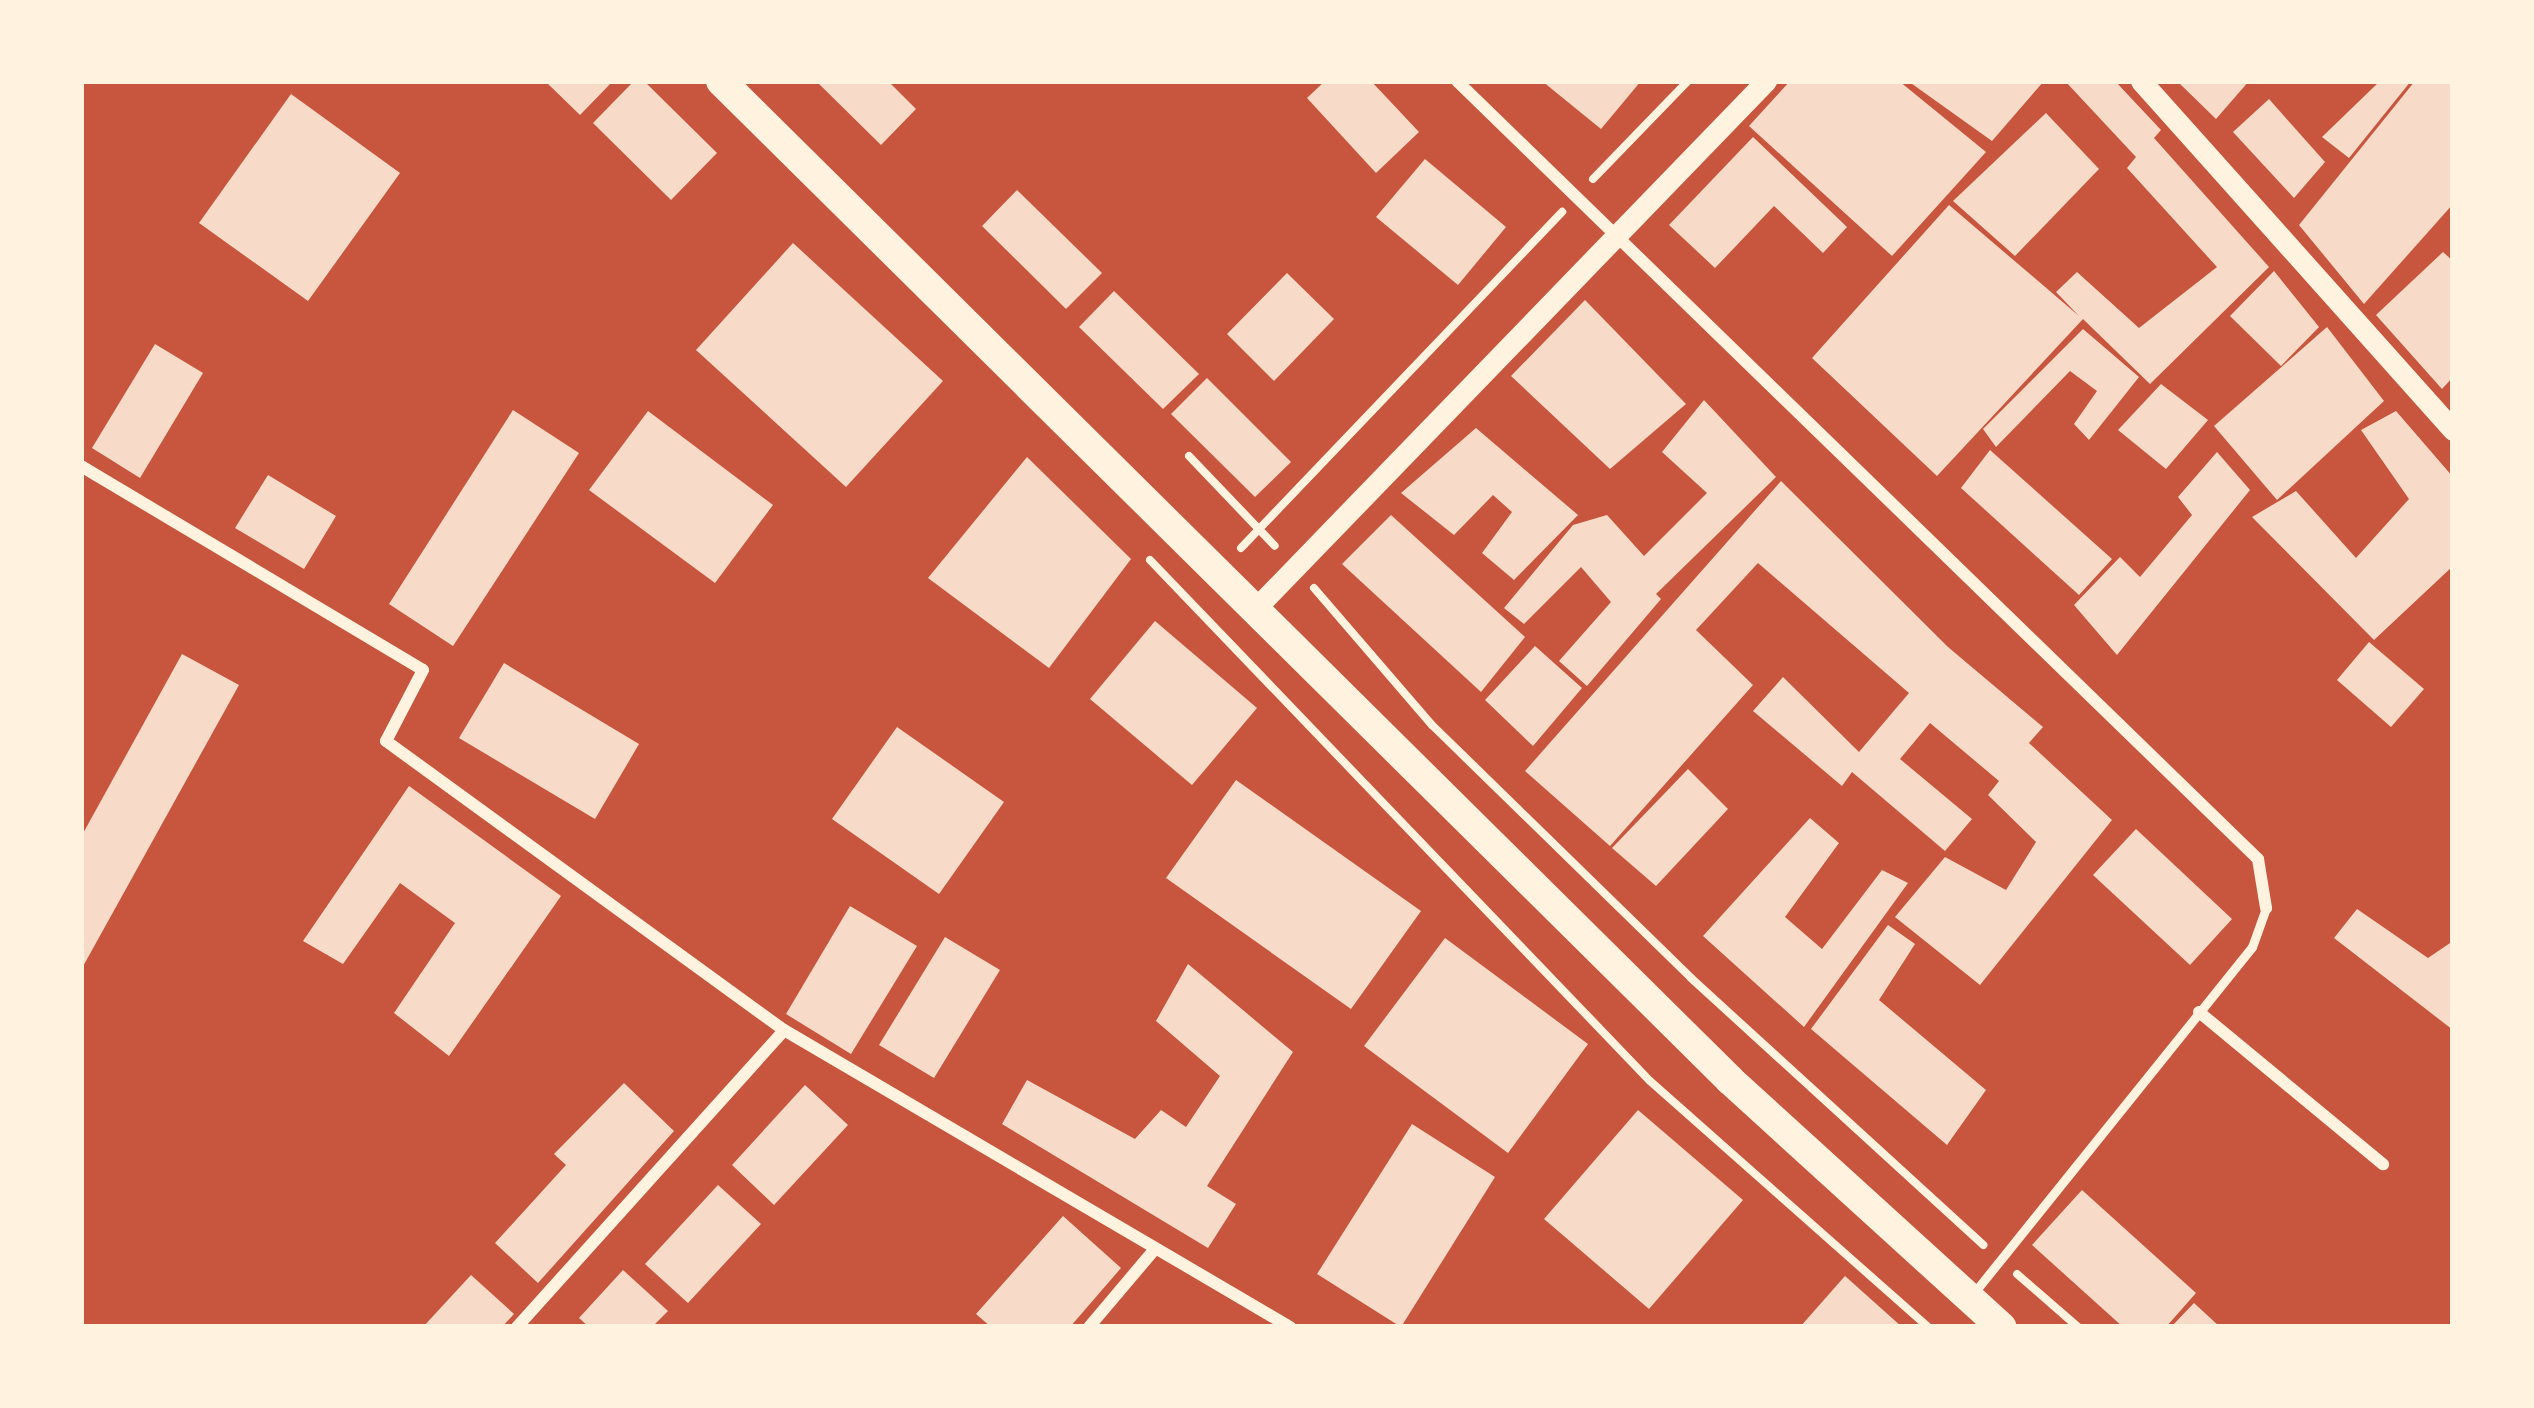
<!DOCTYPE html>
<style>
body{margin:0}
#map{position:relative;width:2534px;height:1408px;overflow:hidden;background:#c8553d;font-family:"Noto Sans",sans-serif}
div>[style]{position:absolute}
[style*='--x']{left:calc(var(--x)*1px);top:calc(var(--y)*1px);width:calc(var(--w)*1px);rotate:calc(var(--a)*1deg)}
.building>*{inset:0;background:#f7dbc8}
.path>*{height:8px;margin:-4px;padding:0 4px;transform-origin:4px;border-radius:4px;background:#fff3e0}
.service>*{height:9px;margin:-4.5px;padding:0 4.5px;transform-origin:4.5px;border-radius:4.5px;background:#fff3e0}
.minor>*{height:12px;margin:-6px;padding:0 6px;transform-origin:6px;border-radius:6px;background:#fff3e0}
.tertiary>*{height:21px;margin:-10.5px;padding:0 10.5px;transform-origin:10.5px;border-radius:10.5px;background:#fff3e0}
.primary>*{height:30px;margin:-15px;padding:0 15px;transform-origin:15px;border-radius:15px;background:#fff3e0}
span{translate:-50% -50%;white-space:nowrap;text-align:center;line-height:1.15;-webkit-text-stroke:10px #fff3e0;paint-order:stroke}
.frame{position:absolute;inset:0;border:84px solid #fff3e0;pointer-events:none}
</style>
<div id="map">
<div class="building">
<i style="clip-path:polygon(545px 81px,613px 81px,580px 115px)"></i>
<i style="clip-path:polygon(634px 81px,644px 81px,717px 153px,671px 200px,593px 123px)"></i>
<i style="clip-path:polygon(816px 81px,888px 81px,916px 109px,881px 145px)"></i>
<i style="clip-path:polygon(1325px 81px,1371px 81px,1419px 132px,1376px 173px,1307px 98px)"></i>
<i style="clip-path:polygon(1542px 81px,1641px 81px,1601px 129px)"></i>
<i style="clip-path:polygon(1790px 81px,1899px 81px,1986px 152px,1892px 256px,1749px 126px)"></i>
<i style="clip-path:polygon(1908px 81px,2044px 81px,1992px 141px)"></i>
<i style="clip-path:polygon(2065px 81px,2115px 81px,2161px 130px,2154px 138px,2269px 267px,2150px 384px,2083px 319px,1937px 476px,1812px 358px,1949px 205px,2079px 316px,2056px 292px,2077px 272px,2139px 328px,2217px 267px,2127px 168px,2136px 157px)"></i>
<i style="clip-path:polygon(2177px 81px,2249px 81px,2216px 119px)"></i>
<i style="clip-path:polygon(2380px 81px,2411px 81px,2349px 158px,2322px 137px)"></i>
<i style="clip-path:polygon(2415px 81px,2453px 81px,2453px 204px,2364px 304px,2299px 225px)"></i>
<i style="clip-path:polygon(291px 94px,400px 173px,308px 301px,199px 223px)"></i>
<i style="clip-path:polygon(2269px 99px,2325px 162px,2294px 198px,2233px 132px)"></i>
<i style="clip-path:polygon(2046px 113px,2099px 169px,2015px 256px,1953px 201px)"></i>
<i style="clip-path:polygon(1753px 137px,1847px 227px,1823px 253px,1774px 206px,1715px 268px,1669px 225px)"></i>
<i style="clip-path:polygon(1425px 159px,1506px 227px,1458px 285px,1376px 217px)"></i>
<i style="clip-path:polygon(1017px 190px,1102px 273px,1066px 309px,982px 226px)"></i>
<i style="clip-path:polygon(793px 243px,943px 381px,846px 487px,696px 350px)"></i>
<i style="clip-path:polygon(2443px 252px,2453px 261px,2453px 377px,2442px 389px,2376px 315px)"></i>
<i style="clip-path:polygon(2274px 271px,2319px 327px,2281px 366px,2230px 316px)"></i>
<i style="clip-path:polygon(1287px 273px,1334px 319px,1274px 381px,1227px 334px)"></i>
<i style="clip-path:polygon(1114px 291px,1199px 374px,1163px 409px,1079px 327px)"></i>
<i style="clip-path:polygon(1585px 300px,1686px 404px,1610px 469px,1511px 376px)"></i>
<i style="clip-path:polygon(2327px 327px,2384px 401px,2277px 500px,2214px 426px)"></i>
<i style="clip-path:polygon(2083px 329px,2139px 377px,2089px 440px,2074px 424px,2097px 391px,2070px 371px,1996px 447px,1983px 429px)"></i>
<i style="clip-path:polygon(155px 344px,203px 373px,140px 478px,92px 448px)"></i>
<i style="clip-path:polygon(1207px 378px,1291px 462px,1255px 497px,1171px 414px)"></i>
<i style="clip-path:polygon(2161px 384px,2208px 420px,2166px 469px,2118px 430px)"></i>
<i style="clip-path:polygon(1704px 400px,1776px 477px,1656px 594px,1661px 599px,1587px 686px,1559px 661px,1611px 602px,1581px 567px,1524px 624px,1504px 608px,1573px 525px,1607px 515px,1644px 556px,1707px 493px,1662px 452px)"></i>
<i style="clip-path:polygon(513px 410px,579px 453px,453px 646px,389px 604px)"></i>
<i style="clip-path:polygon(648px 411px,773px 505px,715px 583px,589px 490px)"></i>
<i style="clip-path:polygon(2396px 411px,2453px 477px,2453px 566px,2374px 640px,2252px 517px,2296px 491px,2356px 558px,2409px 499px,2361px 430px)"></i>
<i style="clip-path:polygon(1476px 428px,1578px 515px,1514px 580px,1482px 553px,1512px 512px,1493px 495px,1454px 535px,1401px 493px)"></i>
<i style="clip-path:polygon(1990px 450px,2112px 559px,2079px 595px,1961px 488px)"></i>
<i style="clip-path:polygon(2217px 452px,2250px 490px,2117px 655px,2074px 605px,2120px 557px,2140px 577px,2192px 515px,2178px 497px)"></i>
<i style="clip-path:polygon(1027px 457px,1131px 559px,1049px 668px,928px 578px)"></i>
<i style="clip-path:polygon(268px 475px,336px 516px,304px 569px,235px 528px)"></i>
<i style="clip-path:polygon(1781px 481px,1948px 647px,2043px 727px,2029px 743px,2112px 820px,1980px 985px,1895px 917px,1945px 857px,2006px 890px,2036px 842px,1988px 795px,1999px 781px,1930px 723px,1900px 759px,1972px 819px,1945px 851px,1852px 772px,1842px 786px,1753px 711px,1783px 677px,1859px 752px,1909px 693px,1758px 563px,1696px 630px,1753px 685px,1610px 846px,1525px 771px)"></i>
<i style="clip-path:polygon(1391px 515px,1525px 637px,1481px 692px,1342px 564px)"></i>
<i style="clip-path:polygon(1155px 621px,1257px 708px,1192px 785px,1090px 699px)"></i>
<i style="clip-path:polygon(2369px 642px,2424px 689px,2391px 727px,2337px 680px)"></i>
<i style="clip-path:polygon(1535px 646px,1582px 688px,1533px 746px,1485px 700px)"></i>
<i style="clip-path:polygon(182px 654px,239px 685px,81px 970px,81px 837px)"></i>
<i style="clip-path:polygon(504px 663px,639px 744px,595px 819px,459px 738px)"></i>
<i style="clip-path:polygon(897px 727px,1004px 802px,939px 894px,832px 819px)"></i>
<i style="clip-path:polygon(1688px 769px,1728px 809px,1656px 886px,1612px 848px)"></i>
<i style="clip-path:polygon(1236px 780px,1421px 911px,1351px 1009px,1166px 878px)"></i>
<i style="clip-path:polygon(409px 786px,561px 896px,449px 1056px,394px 1013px,455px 923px,400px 883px,343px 964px,303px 941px)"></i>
<i style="clip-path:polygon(1810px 818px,1839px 843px,1785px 917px,1822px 949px,1882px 870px,1908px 883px,1804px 1027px,1703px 936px)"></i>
<i style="clip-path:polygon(2136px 829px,2232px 919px,2190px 965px,2093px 875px)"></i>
<i style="clip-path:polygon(850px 906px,917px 946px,851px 1054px,786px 1014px)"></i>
<i style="clip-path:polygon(2357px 909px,2428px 958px,2453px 941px,2453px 1030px,2334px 938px)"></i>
<i style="clip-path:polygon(1888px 925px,1915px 944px,1879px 1000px,1986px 1090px,1947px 1145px,1811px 1029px)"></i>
<i style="clip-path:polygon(945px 937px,1000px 970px,934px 1078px,879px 1045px)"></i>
<i style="clip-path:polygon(1445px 938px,1588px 1044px,1508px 1153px,1364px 1046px)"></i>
<i style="clip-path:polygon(1188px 964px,1293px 1052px,1207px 1186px,1236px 1204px,1208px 1248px,1002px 1124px,1027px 1080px,1135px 1139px,1161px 1110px,1186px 1127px,1220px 1076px,1156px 1021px)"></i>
<i style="clip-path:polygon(624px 1083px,674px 1131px,538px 1283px,495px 1243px,566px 1165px,554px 1154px)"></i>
<i style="clip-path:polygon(805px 1085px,848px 1125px,774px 1205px,732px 1165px)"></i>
<i style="clip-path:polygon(1638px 1110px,1743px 1200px,1649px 1309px,1544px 1219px)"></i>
<i style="clip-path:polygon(1412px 1124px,1495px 1177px,1401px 1327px,1317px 1274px)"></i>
<i style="clip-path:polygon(718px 1185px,761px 1224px,688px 1303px,645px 1264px)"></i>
<i style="clip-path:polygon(2082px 1190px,2196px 1293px,2166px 1327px,2123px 1327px,2032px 1245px)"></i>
<i style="clip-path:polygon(1063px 1216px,1121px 1268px,1070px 1327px,991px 1327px,976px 1314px)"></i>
<i style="clip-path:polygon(623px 1270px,668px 1311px,652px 1327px,589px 1327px,579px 1318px)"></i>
<i style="clip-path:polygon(471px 1275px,514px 1314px,502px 1327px,423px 1327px)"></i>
<i style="clip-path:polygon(1845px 1276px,1902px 1327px,1800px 1327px)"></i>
<i style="clip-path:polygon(2194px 1303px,2220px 1327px,2171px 1327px)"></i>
</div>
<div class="path">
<i style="--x:1593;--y:179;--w:136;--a:-45.9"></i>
<i style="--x:1189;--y:456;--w:124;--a:46.3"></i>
<i style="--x:1241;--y:548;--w:465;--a:-46.3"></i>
<i style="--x:1150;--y:560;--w:722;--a:46.18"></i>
<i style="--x:1650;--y:1081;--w:371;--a:41.5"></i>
<i style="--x:1314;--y:588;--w:181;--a:49.3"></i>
<i style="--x:1432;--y:725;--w:362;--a:44.3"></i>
<i style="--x:1691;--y:978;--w:396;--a:42.4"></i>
<i style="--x:2017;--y:1274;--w:81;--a:41"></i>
</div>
<div class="service">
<i style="--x:1973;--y:1294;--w:445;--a:-51.2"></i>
<i style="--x:2252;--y:947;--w:41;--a:-70.3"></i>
</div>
<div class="minor">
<i style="--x:1457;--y:81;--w:1117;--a:44.17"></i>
<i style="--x:2258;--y:859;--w:50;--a:80.7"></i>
<i style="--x:81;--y:466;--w:398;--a:30.8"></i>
<i style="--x:423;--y:670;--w:80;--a:117.5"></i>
<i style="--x:386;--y:741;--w:492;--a:36"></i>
<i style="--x:784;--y:1030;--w:587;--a:30.41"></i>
<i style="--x:2199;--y:1012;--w:239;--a:39.6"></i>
<i style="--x:517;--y:1327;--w:399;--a:-48"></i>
<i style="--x:1089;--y:1327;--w:102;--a:-49.8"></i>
</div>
<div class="tertiary">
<i style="--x:2141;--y:81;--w:468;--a:48.2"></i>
<i style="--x:1255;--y:609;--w:735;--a:-45.94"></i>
</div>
<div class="primary">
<i style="--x:721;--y:81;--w:1420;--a:44.71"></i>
<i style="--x:1730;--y:1080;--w:367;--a:42.3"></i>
</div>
<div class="frame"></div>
</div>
